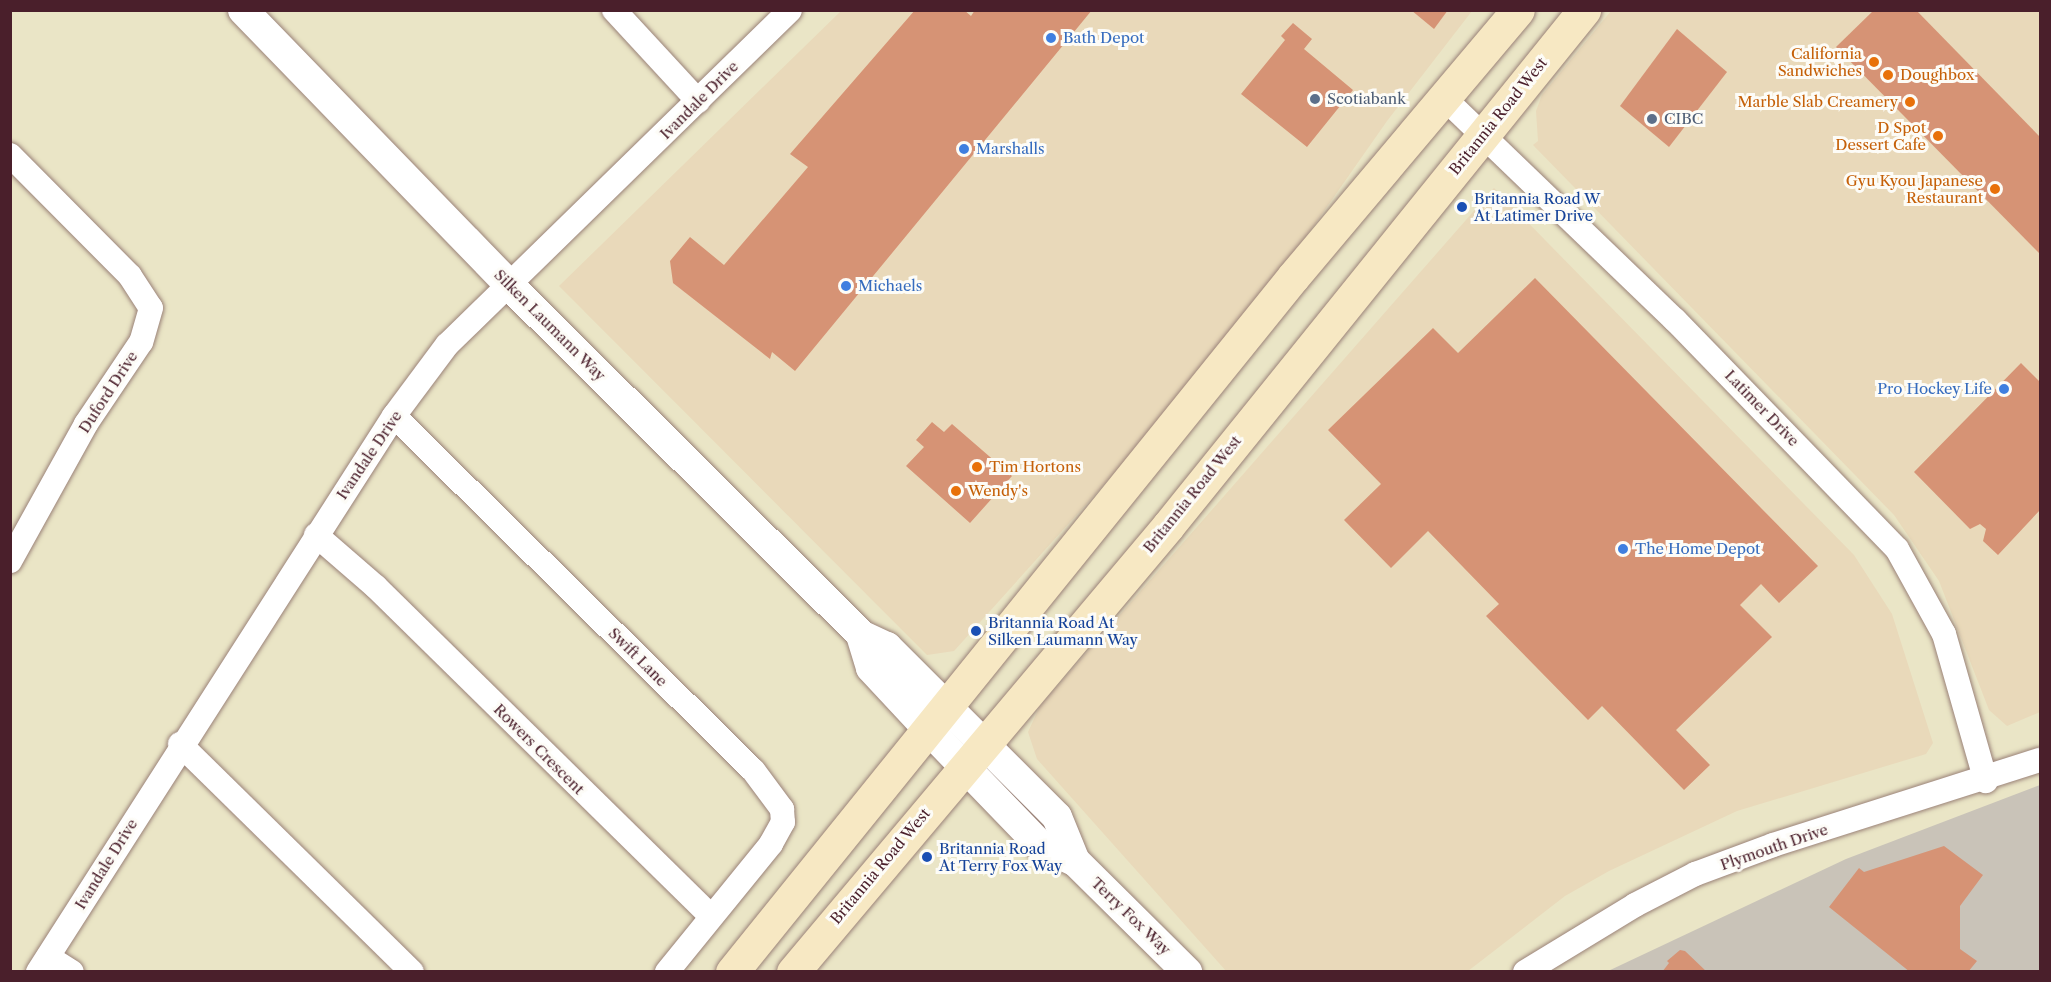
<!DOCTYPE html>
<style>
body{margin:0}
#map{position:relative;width:2051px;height:982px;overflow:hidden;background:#eae5c6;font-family:"Libre Caslon Text",serif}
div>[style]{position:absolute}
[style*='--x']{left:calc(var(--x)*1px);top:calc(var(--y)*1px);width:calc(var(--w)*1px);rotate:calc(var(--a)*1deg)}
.built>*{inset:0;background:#e9d9ba}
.industrial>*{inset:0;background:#c9c3b8}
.building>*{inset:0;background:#d69375}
.roads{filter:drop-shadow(0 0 2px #9a8278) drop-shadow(0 0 2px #9a8278)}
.minor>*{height:24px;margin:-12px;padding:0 12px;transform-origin:12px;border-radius:12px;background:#fff}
.tertiary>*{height:30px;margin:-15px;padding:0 15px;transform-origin:15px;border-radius:15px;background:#fff}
.secondary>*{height:33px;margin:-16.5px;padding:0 16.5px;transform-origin:16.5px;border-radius:16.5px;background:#f7e8c3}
.dots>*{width:16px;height:16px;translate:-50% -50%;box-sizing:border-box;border:3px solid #fdfcf7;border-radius:50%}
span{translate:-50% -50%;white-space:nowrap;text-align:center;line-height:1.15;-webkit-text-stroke:6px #fdfcf7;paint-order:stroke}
.shop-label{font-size:15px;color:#366cbe}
.left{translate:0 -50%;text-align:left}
.right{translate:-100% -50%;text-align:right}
.food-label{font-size:15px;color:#c56008}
.service-label{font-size:15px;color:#4e5e75}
.street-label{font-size:15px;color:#4a1f2b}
.transit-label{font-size:15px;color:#164399}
.frame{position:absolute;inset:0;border:12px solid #4a1f2b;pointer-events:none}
</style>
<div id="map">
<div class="built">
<i style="clip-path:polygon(841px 11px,1472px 11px,1387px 121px,1233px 341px,954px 651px,927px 655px,559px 286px)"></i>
<i style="clip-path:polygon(1611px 11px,2040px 11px,2040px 712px,2007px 726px,1989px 710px,1939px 581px,1894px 515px,1533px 145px,1538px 141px,1536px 111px,1542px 95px)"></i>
<i style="clip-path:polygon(1494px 188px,1854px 555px,1892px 614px,1933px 743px,1926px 754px,1737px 811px,1609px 871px,1565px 896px,1468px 971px,1227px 972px,1037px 759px,1028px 732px,1040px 706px)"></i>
</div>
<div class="industrial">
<i style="clip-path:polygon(2040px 785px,2040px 971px,1606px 972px,1846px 859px)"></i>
</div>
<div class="building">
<i style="clip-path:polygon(915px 10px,964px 10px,971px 16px,975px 10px,1092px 10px,795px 371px,772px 352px,770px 359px,673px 283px,670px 261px,690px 237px,724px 265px,808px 167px,790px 154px)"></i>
<i style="clip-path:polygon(1411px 10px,1448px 10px,1434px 29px)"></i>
<i style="clip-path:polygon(1874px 10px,1916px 10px,2040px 137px,2040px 254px,1836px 47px)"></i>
<i style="clip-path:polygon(1293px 23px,1312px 39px,1304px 49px,1353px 90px,1307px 147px,1241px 94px,1285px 40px,1281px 36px)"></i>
<i style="clip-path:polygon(1677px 29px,1727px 72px,1669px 147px,1620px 106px)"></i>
<i style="clip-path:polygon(1535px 278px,1818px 566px,1779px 603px,1761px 584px,1740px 605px,1772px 637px,1676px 730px,1710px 765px,1684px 790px,1602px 706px,1588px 720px,1486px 616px,1499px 604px,1428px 531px,1391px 568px,1344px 520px,1381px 484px,1328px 430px,1433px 328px,1458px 353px)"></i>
<i style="clip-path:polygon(2021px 363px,2040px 382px,2040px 510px,1998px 555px,1983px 541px,1986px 529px,1980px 524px,1970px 529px,1914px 472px)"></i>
<i style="clip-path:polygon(932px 422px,944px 432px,952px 424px,1012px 476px,970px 523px,906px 466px,924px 447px,916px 440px)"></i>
<i style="clip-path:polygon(1944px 846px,1983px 875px,1960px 906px,1960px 949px,1977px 961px,1968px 972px,1910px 972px,1829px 907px,1859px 868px,1864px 872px)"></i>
<i style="clip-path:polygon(1680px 950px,1685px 951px,1707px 972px,1662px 972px,1669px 963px,1667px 961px)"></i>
</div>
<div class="roads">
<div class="minor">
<i style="--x:614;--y:10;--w:124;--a:47.3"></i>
<i style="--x:1444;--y:98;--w:320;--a:43.9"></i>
<i style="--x:1675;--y:320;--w:319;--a:45.9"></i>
<i style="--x:1897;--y:549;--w:97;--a:61.1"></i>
<i style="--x:1944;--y:634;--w:153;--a:74.1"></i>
<i style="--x:10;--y:155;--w:170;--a:45.2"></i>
<i style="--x:130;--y:276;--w:38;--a:57"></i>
<i style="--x:151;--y:308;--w:35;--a:106"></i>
<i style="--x:141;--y:342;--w:99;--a:123.9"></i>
<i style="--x:86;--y:424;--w:157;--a:119"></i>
<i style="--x:394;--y:416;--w:504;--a:44.6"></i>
<i style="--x:753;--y:770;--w:49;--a:53.4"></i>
<i style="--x:782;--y:809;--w:13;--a:86"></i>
<i style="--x:783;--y:822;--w:25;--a:119"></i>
<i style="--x:771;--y:844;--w:165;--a:129.1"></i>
<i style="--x:316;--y:535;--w:79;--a:40.9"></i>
<i style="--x:376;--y:587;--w:468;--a:44.5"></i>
<i style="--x:180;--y:744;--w:325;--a:44.5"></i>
<i style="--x:48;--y:957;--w:28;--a:32"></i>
<i style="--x:38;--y:972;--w:660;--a:-57.37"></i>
<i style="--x:394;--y:416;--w:89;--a:-53.3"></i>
<i style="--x:447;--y:345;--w:479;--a:-44.3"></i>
<i style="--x:1525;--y:972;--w:129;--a:-31.3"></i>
<i style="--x:1635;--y:905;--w:68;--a:-27.3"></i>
<i style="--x:1695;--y:874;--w:83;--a:-20.4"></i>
<i style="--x:1773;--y:845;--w:280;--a:-17.7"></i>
</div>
<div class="tertiary">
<i style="--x:243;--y:10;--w:384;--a:45.9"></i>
<i style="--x:510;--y:286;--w:495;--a:44.8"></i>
<i style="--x:861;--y:635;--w:29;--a:25"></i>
<i style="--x:887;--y:647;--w:240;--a:45"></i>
<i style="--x:1057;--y:817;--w:48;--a:67.8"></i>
<i style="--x:861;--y:635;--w:34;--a:73"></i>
<i style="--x:871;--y:668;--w:82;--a:47"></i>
<i style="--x:927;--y:728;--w:163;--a:46"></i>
<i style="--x:1040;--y:845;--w:38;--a:25"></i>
<i style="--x:1075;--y:861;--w:158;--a:44.7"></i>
</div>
<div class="secondary">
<i style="--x:732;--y:972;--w:893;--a:-51.09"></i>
<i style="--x:1293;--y:277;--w:349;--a:-49.9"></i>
<i style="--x:793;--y:972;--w:583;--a:-49.94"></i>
<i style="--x:1168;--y:526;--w:663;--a:-51.12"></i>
</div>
</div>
<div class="dots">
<i style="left:1051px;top:38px;background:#3f7fe0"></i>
<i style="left:1874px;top:62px;background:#e8710a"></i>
<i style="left:1888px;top:75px;background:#e8710a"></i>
<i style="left:1315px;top:99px;background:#5c6f8a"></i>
<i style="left:1910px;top:102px;background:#e8710a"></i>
<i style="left:1652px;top:119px;background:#5c6f8a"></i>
<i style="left:1938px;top:136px;background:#e8710a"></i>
<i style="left:964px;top:149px;background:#3f7fe0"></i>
<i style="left:1995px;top:189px;background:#e8710a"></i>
<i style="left:1462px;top:207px;background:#1a4fb4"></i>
<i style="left:846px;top:286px;background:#3f7fe0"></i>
<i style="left:2004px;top:389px;background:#3f7fe0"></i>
<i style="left:977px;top:467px;background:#e8710a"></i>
<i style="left:956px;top:491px;background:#e8710a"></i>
<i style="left:1623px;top:549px;background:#3f7fe0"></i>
<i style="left:976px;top:631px;background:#1a4fb4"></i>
<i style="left:927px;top:857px;background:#1a4fb4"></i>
</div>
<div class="shop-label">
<span class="left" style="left:1063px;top:38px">Bath Depot</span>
<span class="left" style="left:976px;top:149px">Marshalls</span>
<span class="left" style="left:858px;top:286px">Michaels</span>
<span class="right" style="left:1992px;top:389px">Pro Hockey Life</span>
<span class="left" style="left:1635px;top:549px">The Home Depot</span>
</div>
<div class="food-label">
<span class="right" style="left:1862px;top:62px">California<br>Sandwiches</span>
<span class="left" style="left:1900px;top:75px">Doughbox</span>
<span class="right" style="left:1898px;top:102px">Marble Slab Creamery</span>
<span class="right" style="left:1926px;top:136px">D Spot<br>Dessert Cafe</span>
<span class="right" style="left:1983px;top:189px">Gyu Kyou Japanese<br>Restaurant</span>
<span class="left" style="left:989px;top:467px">Tim Hortons</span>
<span class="left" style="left:968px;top:491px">Wendy's</span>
</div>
<div class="service-label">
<span class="left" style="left:1327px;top:99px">Scotiabank</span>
<span class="left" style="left:1664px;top:119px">CIBC</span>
</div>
<div class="street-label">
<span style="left:699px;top:100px;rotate:-45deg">Ivandale Drive</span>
<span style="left:1498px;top:116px;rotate:-51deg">Britannia Road West</span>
<span style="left:550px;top:325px;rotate:45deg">Silken Laumann Way</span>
<span style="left:108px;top:392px;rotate:-57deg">Duford Drive</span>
<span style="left:1762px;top:408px;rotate:46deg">Latimer Drive</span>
<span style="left:369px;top:455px;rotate:-56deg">Ivandale Drive</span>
<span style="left:1192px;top:494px;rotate:-51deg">Britannia Road West</span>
<span style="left:638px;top:657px;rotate:45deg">Swift Lane</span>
<span style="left:539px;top:749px;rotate:45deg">Rowers Crescent</span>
<span style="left:1774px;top:847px;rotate:-19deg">Plymouth Drive</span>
<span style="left:106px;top:864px;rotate:-58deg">Ivandale Drive</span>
<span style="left:880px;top:866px;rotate:-50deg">Britannia Road West</span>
<span style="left:1131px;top:916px;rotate:44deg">Terry Fox Way</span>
</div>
<div class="transit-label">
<span class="left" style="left:1474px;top:207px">Britannia Road W<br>At Latimer Drive</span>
<span class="left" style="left:988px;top:631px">Britannia Road At<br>Silken Laumann Way</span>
<span class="left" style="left:939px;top:857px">Britannia Road<br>At Terry Fox Way</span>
</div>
<div class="frame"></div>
</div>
